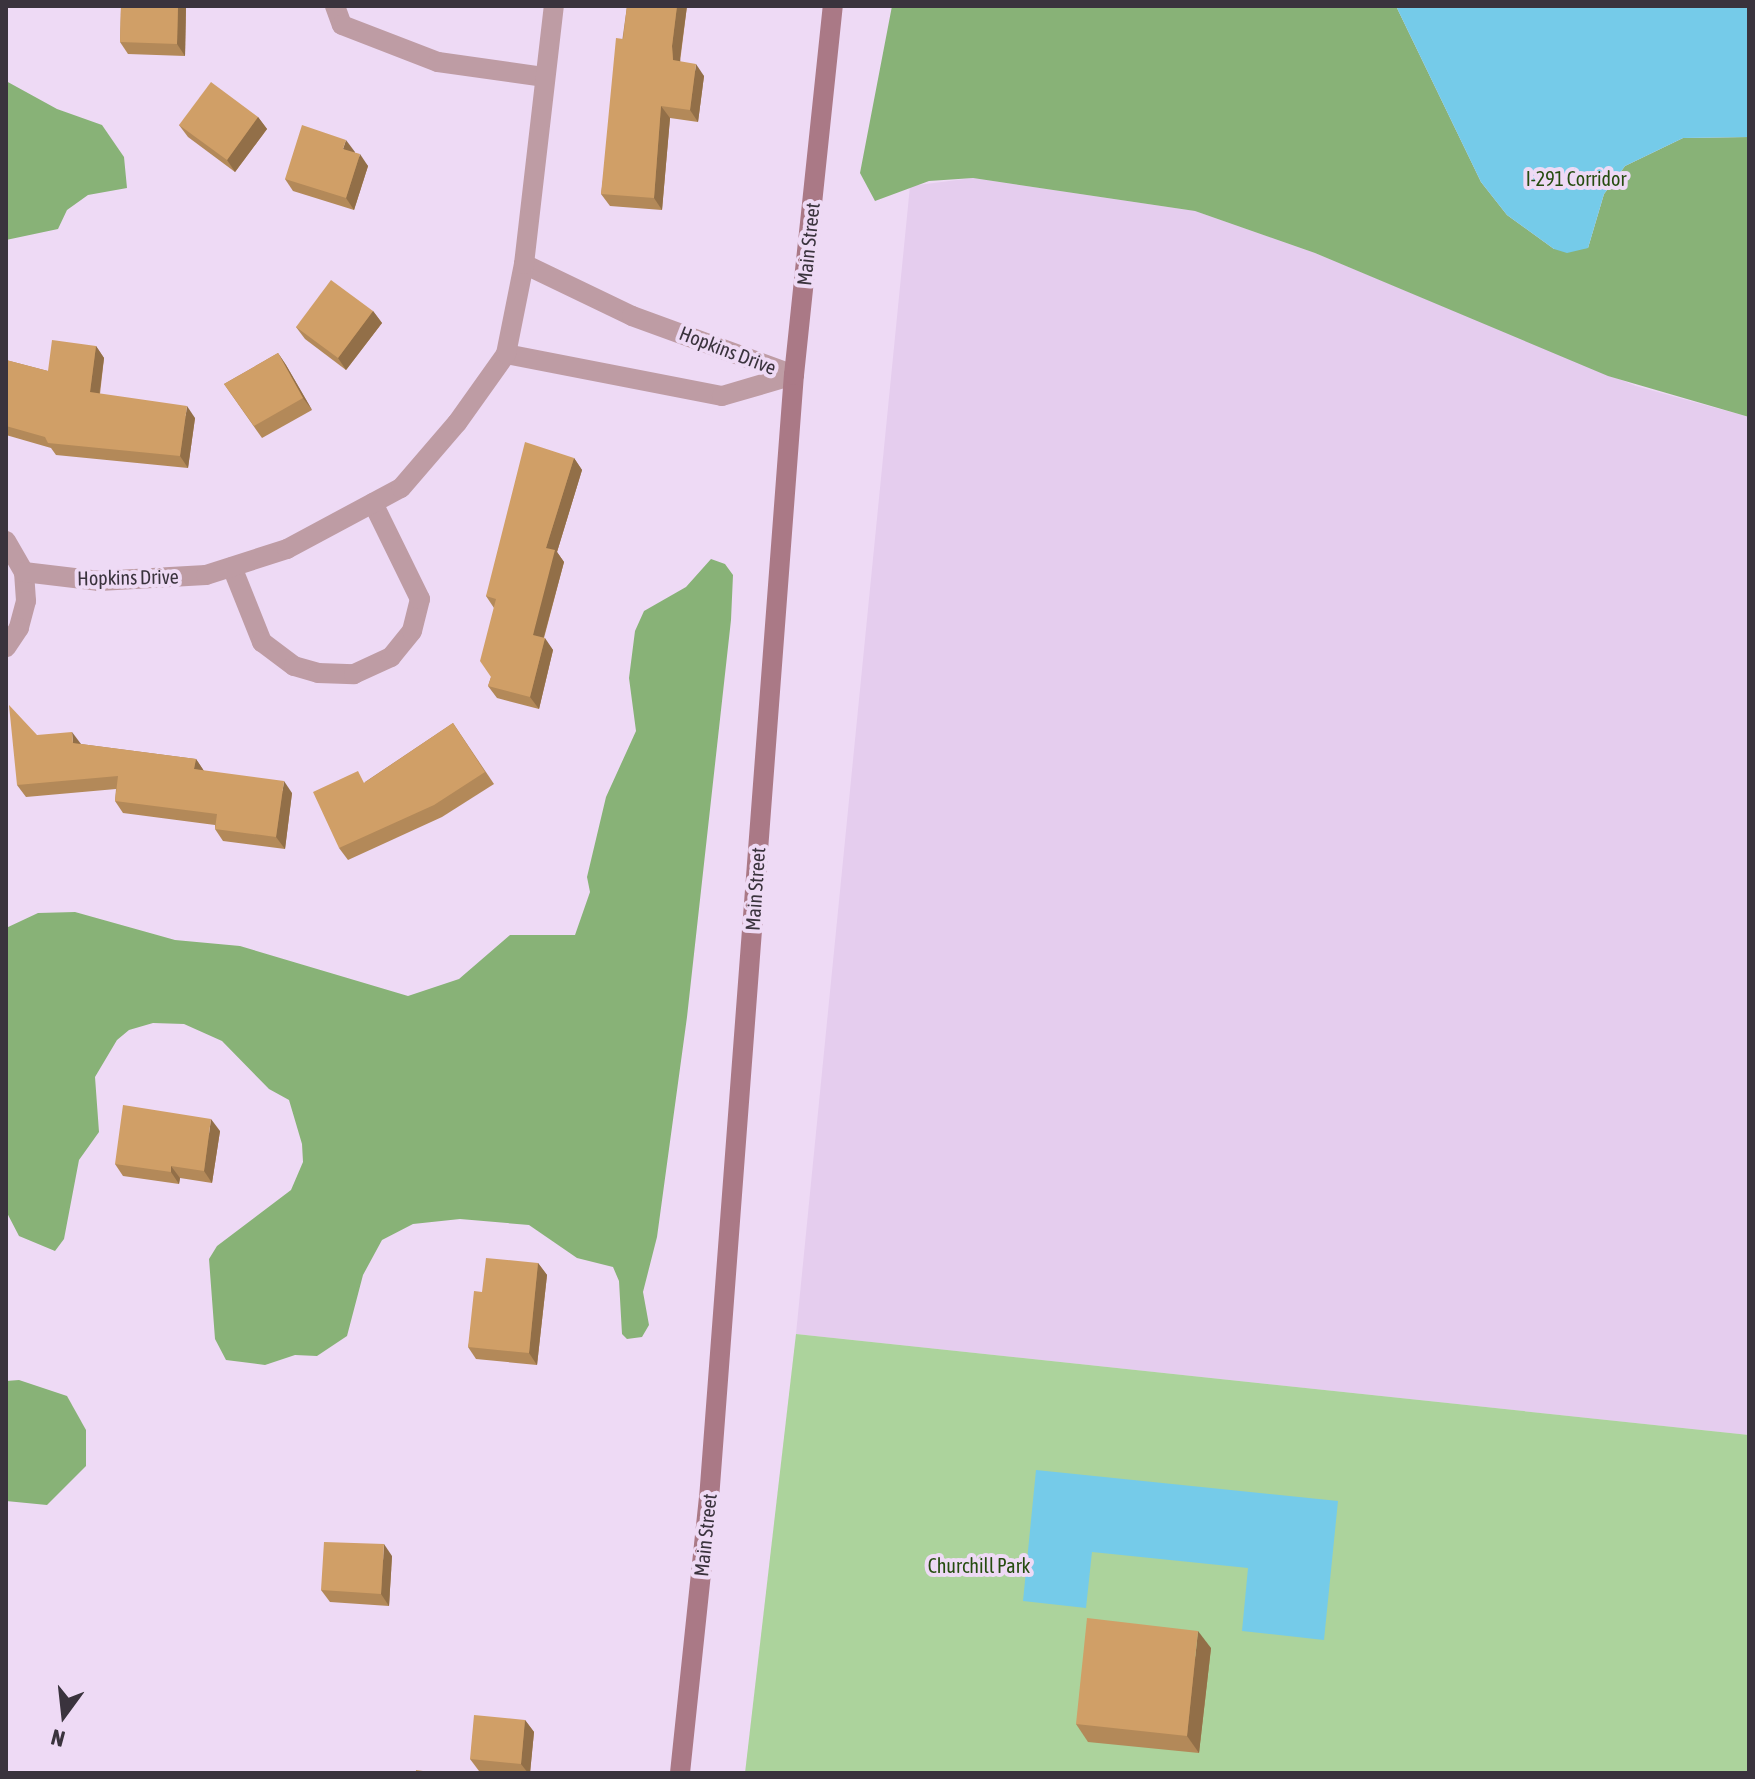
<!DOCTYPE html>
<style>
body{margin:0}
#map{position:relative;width:1755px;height:1779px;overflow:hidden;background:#eedaf5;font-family:"Asap Condensed",sans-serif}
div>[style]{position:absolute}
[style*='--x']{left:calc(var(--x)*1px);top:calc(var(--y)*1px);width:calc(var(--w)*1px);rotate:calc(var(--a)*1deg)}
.built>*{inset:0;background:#e5cdee}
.green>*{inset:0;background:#acd39c}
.forest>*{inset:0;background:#88b277}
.water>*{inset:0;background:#75cbe9}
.minor>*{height:20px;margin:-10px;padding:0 10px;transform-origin:10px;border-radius:10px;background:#be9ca4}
.secondary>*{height:20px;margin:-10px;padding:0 10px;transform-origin:10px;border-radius:10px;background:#aa7986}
.wall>*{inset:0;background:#b38959}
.shaded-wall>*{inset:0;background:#926f48}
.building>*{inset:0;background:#d09f67}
span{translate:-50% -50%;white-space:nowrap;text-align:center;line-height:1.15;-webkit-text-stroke:8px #eedaf5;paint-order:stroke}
.park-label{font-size:20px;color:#254c0f}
.street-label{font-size:20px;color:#3a333d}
.frame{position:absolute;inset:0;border:8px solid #3a333d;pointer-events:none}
.north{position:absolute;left:24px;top:1675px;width:80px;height:80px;-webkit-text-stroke:6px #eedaf5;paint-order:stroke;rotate:195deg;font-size:22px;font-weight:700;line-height:32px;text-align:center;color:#3a333d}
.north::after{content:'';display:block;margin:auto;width:28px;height:36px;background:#3a333d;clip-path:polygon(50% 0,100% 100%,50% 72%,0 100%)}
</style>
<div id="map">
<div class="built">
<i style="clip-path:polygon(973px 178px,1195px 211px,1315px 253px,1636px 386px,1749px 417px,1749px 1435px,796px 1334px,910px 186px)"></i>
</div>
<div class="green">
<i style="clip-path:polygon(796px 1334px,1749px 1435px,1749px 1773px,745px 1773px)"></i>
</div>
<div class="forest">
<i style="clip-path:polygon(892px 6px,1396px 6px,1481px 182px,1507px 215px,1554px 249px,1588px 248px,1604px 194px,1625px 166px,1683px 138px,1749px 137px,1749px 417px,1608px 376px,1315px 253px,1195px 211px,973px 178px,929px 181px,875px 201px,860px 173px)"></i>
<i style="clip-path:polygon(6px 81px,57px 109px,102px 125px,124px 157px,127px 188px,88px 195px,67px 210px,58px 229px,6px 240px)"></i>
<i style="clip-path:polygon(711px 559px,725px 564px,733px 575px,731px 620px,687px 1017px,657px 1237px,643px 1292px,649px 1325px,642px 1337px,627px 1339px,622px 1334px,619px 1281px,613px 1267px,577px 1258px,529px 1225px,460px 1219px,413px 1224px,382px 1240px,363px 1275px,347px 1336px,317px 1356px,295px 1355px,265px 1365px,226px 1360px,215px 1339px,209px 1259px,217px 1246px,291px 1190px,303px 1162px,302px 1144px,289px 1100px,269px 1089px,222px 1041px,184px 1024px,153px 1023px,129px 1030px,117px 1040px,95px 1077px,99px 1132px,79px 1160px,64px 1239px,55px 1251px,19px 1236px,6px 1211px,6px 928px,38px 913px,75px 912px,175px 940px,240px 946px,408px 996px,459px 979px,510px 935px,575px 935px,590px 892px,587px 877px,606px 797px,636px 731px,629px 678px,635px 631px,644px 611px,686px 587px)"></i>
<i style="clip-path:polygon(19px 1380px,67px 1396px,86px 1430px,86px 1466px,47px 1505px,6px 1501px,6px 1381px)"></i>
</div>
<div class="water">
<i style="clip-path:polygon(1396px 6px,1749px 6px,1749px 137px,1683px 138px,1625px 166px,1604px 194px,1588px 248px,1567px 253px,1554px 249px,1507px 215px,1481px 182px)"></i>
<i style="clip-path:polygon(1036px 1470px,1338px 1501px,1324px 1640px,1242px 1631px,1248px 1568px,1092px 1552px,1086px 1608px,1023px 1601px)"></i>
</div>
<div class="minor">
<i style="--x:335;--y:6;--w:20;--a:70"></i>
<i style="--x:342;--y:25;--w:103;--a:21.1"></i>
<i style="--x:438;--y:62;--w:108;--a:8"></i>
<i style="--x:524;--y:264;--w:120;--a:25.7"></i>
<i style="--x:632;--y:316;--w:172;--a:20"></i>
<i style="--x:506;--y:354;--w:220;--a:11"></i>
<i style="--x:722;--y:396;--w:75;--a:-16.3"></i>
<i style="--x:6;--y:541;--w:36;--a:60"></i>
<i style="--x:24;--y:572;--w:29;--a:86"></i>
<i style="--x:26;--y:601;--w:28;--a:105"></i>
<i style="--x:19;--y:628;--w:23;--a:124"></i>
<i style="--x:232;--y:567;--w:81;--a:68.2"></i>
<i style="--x:262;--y:642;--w:40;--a:37"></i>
<i style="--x:294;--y:666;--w:25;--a:16"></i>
<i style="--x:318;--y:673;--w:36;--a:2"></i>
<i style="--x:354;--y:674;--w:41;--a:-24.7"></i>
<i style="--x:391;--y:657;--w:33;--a:-51"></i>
<i style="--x:412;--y:631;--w:33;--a:-76"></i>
<i style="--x:420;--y:599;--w:107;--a:-116.1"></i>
<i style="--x:24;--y:572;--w:76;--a:6.8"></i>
<i style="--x:99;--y:581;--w:107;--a:-3.2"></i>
<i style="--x:206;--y:575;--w:85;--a:-17.8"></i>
<i style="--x:287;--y:549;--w:129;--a:-28.2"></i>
<i style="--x:401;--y:488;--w:86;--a:-49.3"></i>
<i style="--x:457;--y:423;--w:85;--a:-54.6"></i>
<i style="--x:506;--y:354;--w:92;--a:-78.7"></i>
<i style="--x:524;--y:264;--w:260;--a:-83.4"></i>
</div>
<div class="secondary">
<i style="--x:680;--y:1773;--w:276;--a:-84"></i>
<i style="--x:709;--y:1499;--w:1127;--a:-85.68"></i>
<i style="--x:794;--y:375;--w:371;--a:-84"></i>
</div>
<div class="wall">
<i style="clip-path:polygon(121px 6px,186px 6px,185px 56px,128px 54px,120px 42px)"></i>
<i style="clip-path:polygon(627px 6px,687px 6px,680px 62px,704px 76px,698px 122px,670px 118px,662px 210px,610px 206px,601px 194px)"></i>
<i style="clip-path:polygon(258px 117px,267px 129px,235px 172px,188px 137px,179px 125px)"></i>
<i style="clip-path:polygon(354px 152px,368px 166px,354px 210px,293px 191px,285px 179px)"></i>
<i style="clip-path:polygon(373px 311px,382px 323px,346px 370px,305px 339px,296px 327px)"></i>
<i style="clip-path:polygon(96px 346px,104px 358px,100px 394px,195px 418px,188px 468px,56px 455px,51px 448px,6px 435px,6px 360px,48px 371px)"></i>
<i style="clip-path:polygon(278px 353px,286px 365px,312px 410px,262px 438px,224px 384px)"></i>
<i style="clip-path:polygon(574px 458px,582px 470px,557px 552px,564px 562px,544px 638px,553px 650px,539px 709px,497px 698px,488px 686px,491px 677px,494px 608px,486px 596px)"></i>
<i style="clip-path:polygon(453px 723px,494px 784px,442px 817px,348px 860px,339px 848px,365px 782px)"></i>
<i style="clip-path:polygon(37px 735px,81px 744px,196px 759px,204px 771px,292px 793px,285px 849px,223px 841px,215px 829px,215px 825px,123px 813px,115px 801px,116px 789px,26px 797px,17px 785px)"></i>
<i style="clip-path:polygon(220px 1131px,212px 1183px,180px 1178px,179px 1184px,123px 1176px,115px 1164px)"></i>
<i style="clip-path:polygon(538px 1263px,547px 1275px,537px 1365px,476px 1359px,468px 1347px,482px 1292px)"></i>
<i style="clip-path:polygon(392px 1556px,389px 1606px,330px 1602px,321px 1590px)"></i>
<i style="clip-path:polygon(1211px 1648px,1199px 1753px,1088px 1742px,1076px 1724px)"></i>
<i style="clip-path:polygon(525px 1720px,534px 1732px,530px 1773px,498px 1773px,479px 1771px,470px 1759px)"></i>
</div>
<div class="shaded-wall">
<i style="clip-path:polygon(178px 6px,186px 6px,185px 56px,177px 44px)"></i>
<i style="clip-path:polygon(677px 6px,687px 6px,680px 58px,681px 72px,673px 60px,672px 46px)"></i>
<i style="clip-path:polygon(696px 64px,704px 76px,698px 122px,690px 110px)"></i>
<i style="clip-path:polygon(661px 106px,670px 118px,662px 210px,654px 198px)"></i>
<i style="clip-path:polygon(258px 117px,267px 129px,235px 172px,227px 160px)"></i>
<i style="clip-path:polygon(346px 140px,355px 152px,352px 160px,343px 149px)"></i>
<i style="clip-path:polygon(360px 154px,368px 166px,354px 210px,346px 198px)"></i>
<i style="clip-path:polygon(373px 311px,382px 323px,346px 370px,338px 358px)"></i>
<i style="clip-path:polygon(96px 346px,104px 358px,98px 404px,90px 392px)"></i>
<i style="clip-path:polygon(278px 353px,286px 365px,312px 410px,303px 398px)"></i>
<i style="clip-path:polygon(187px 406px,195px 418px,188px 468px,180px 456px)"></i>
<i style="clip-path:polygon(574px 458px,582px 470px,557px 552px,564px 562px,541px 647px,533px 635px,546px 548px)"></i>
<i style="clip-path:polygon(545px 638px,553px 650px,539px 709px,530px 697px)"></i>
<i style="clip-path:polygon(72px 732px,81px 744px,82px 755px,73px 743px)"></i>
<i style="clip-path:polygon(196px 759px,204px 771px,194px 769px)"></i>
<i style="clip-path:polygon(284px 781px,292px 793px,285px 849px,276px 837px)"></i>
<i style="clip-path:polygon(211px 1119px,220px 1131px,212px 1183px,204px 1171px)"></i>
<i style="clip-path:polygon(171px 1166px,180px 1178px,179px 1184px,171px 1172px)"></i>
<i style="clip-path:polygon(538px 1263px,547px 1275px,537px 1365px,529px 1353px)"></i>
<i style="clip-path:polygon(384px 1544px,392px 1556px,389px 1606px,381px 1594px)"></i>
<i style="clip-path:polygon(1198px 1631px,1211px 1648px,1199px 1753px,1187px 1736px)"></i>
<i style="clip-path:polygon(525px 1720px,534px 1732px,530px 1773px,528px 1773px,521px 1764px)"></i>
</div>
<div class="building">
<i style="clip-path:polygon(121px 6px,178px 6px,177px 44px,120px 42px)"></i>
<i style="clip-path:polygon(627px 6px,677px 6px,672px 46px,673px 60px,696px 64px,690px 110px,661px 106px,654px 198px,601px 194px,616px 38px,623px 39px)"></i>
<i style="clip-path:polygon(211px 82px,258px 117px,227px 160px,179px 125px)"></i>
<i style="clip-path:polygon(302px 125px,346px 140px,343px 149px,360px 154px,346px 198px,285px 179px)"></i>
<i style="clip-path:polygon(331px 280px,373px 311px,338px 358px,296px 327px)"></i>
<i style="clip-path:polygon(52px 340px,96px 346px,90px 392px,187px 406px,180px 456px,48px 443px,45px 437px,6px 426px,6px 360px,48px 371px)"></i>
<i style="clip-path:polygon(278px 353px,303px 398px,254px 426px,224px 384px)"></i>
<i style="clip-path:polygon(525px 442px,574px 458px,546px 548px,555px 550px,533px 635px,545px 638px,530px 697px,488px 686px,491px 677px,480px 661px,496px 599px,486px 596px)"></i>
<i style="clip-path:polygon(9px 705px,37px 735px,72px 732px,73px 743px,196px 759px,194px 769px,284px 781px,276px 837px,215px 829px,217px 814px,115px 801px,118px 776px,17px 785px)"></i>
<i style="clip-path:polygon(453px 723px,485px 772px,434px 805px,339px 848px,313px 792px,358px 771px,364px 783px)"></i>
<i style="clip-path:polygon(123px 1105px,211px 1119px,204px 1171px,171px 1166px,171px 1172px,115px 1164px)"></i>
<i style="clip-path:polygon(486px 1258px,538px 1263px,529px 1353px,468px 1347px,474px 1291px,482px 1292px)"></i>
<i style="clip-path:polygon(324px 1542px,384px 1544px,381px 1594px,321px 1590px)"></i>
<i style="clip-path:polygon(1087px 1618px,1198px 1631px,1187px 1736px,1076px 1724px)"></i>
<i style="clip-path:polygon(474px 1715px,525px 1720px,521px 1764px,470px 1759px)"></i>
<i style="clip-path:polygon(416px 1770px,437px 1773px,416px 1773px)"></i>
</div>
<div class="park-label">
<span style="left:1576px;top:178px">I-291 Corridor</span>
<span style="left:979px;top:1565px">Churchill Park</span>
</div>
<div class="street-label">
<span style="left:808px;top:244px;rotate:-84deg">Main Street</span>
<span style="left:728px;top:350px;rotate:21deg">Hopkins Drive</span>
<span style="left:128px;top:577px;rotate:-1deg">Hopkins Drive</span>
<span style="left:755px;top:889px;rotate:-86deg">Main Street</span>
<span style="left:705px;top:1535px;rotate:-84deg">Main Street</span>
</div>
<div class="frame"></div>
<div class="north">N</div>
</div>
